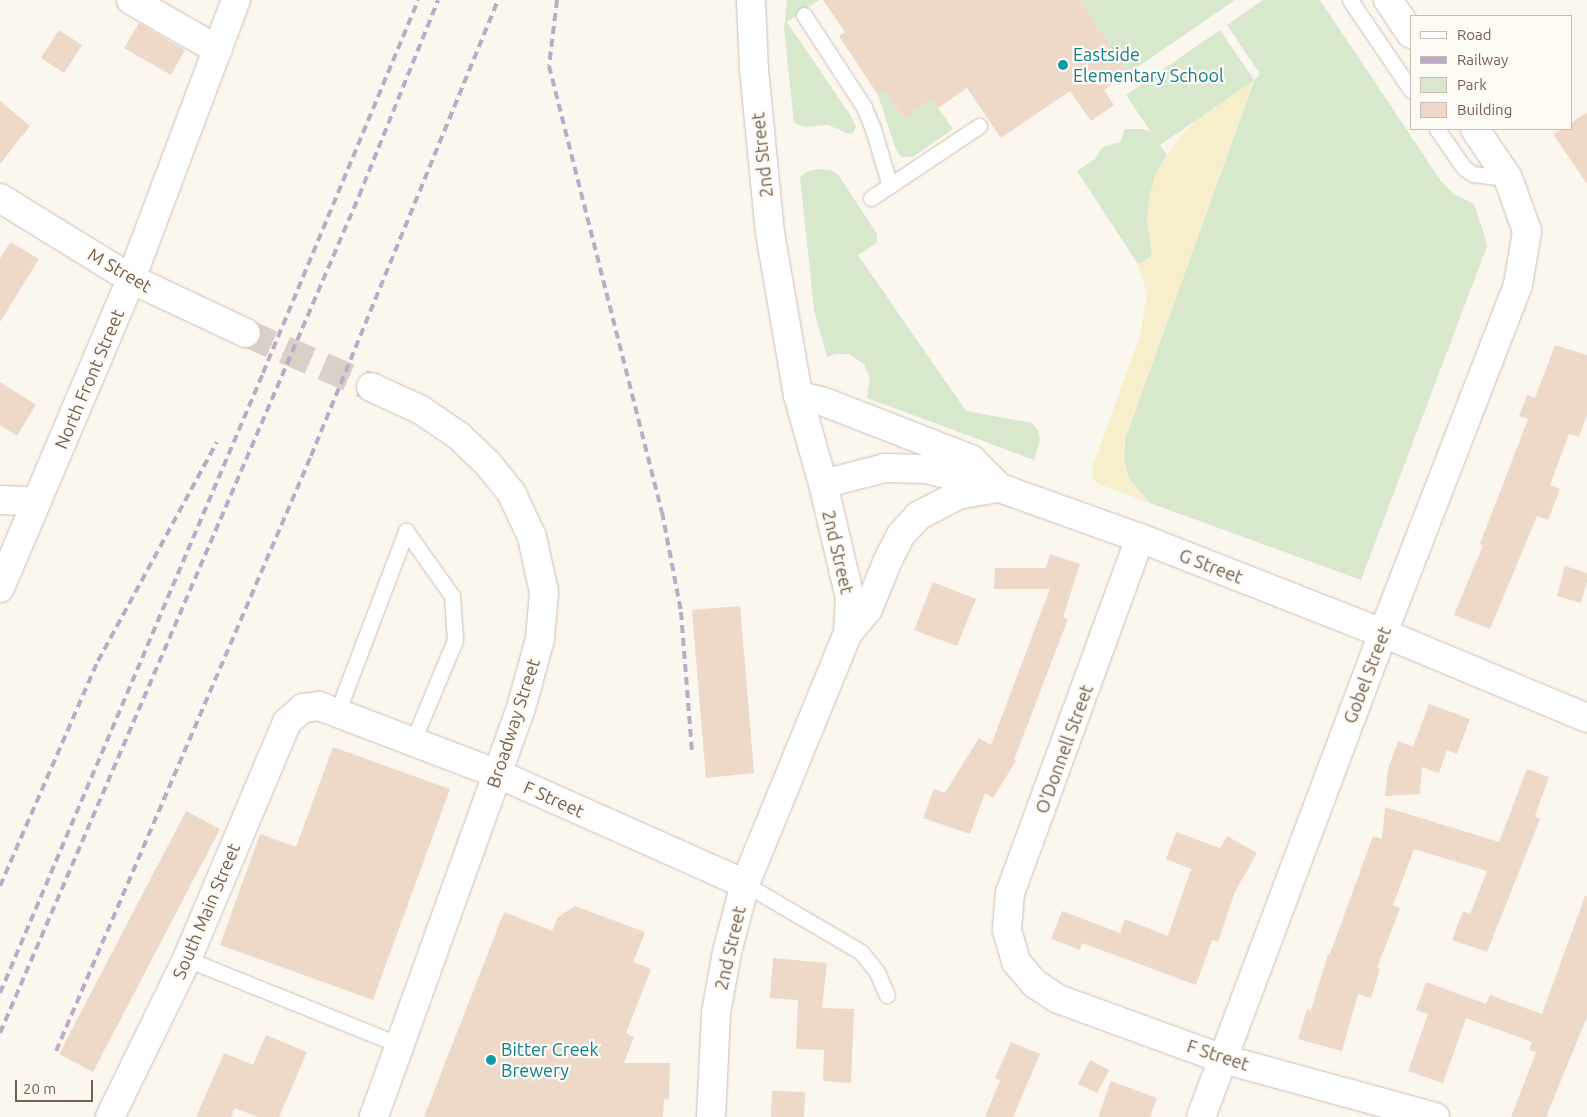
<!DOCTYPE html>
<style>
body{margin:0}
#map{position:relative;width:1587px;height:1117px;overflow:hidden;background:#fbf6ee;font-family:Ubuntu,sans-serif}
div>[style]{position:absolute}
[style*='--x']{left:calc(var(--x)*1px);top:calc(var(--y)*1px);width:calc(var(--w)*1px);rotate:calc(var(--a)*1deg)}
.green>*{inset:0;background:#d7e8cd}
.sand>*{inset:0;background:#f7eecc}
.building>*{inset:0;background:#eed8c8}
.tertiary-tunnel>*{height:28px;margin-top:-14px;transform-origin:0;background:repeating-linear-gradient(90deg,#dad0c7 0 28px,transparent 0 42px)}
.roads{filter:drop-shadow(0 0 1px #cdbfb4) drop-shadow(0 0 1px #cdbfb4)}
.service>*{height:15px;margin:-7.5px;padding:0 7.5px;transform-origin:7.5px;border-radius:7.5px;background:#fff}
.minor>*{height:28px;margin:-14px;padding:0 14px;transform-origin:14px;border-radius:14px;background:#fff}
.tertiary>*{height:28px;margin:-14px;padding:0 14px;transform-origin:14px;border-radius:14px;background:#fff}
.rail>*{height:4px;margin-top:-2px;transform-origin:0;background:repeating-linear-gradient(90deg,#baabc6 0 8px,transparent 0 13px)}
.dots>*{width:14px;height:14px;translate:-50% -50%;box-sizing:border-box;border:2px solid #fefaf4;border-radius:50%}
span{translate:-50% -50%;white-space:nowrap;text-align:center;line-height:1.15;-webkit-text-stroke:4.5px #fefaf4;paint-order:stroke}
.culture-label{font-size:18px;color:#0d838f}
.left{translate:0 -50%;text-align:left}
.street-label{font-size:18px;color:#755f52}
.legend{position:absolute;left:1410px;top:15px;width:162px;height:115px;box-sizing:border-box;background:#fefaf4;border:1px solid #c7bcb3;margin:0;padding:6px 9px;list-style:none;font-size:15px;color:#755f52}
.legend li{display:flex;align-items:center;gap:10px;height:25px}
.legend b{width:25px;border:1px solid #c7bcb3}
.scale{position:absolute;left:15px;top:1080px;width:78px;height:22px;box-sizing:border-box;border:2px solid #755f52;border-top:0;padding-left:6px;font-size:15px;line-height:18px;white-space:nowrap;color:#755f52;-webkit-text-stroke:4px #fefaf4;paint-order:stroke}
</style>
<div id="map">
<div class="green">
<i style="clip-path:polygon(787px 0,819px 0,787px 22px,851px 116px,856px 127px,853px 133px,849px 134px,828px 125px,805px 127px,794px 123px,784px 29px)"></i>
<i style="clip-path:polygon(1080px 0,1235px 0,1129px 73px)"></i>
<i style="clip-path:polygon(1263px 0,1320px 0,1441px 181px,1454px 194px,1474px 204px,1485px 237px,1487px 246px,1361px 580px,1150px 503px,1129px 479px,1124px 459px,1125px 439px,1254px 81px,1160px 145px,1167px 155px,1155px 175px,1152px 253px,1150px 259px,1138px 264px,1077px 171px,1095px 159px,1101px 149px,1106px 146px,1120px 142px,1125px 129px,1142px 129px,1151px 132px,1126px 95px,1220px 30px,1254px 80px,1260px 74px,1227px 25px)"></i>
<i style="clip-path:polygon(885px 90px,904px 118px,932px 99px,953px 129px,913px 157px,901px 157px,895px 147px,878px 95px)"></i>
<i style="clip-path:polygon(819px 169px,831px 170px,839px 176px,877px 234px,877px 243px,858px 255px,966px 411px,1032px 423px,1038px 430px,1040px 440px,1034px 460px,867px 398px,870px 378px,864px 364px,849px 354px,835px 354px,827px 357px,814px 310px,800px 177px,808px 171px)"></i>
</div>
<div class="sand">
<i style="clip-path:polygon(1254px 80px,1125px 439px,1124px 459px,1129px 479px,1150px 503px,1098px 484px,1093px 477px,1092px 468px,1141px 333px,1147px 293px,1138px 264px,1152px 256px,1147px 221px,1149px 197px,1155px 175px,1180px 137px,1197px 120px)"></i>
</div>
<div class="building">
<i style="clip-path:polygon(823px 0,1080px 0,1129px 73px,1104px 90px,1114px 105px,1091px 121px,1070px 91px,1001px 138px,967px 88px,938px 108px,932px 99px,904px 118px,885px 90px,878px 95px,839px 36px,845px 32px)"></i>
<i style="clip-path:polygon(139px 23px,185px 50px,171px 75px,124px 48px)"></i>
<i style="clip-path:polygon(59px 30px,82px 45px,64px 73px,41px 58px)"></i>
<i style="clip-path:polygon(0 101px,30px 126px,0 164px)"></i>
<i style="clip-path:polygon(1587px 112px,1587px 184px,1553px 134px,1562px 129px,1571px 129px,1571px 123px)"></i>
<i style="clip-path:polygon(10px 242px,39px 259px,0 322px,0 259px)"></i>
<i style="clip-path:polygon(1555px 345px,1587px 355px,1587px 415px,1579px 437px,1569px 434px,1550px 485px,1560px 489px,1548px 520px,1537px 516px,1490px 629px,1454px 615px,1483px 545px,1480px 544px,1528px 419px,1519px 416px,1527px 395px,1535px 398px)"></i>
<i style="clip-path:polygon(0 382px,36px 405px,17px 436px,0 425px)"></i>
<i style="clip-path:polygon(1050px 554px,1080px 564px,1063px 617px,1068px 619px,1014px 760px,1016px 761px,993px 798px,985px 793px,970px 834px,923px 818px,934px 789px,945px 793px,979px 738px,991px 745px,1050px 589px,994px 589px,995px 568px,1046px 568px)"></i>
<i style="clip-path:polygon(1565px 566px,1587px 573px,1587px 582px,1581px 603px,1557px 596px)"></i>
<i style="clip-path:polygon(933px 582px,976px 599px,957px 646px,914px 630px)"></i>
<i style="clip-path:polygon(740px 606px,754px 773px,706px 778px,692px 610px)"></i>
<i style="clip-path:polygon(1429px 704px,1470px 719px,1457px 754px,1447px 750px,1439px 773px,1422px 767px,1420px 794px,1385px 796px,1388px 769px,1398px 741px,1413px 747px)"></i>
<i style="clip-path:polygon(333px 747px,450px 789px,373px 1000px,220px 945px,260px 834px,296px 847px)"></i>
<i style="clip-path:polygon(1527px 769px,1549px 777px,1535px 816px,1540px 819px,1487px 952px,1452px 940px,1463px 911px,1470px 914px,1487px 871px,1414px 849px,1393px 905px,1400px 908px,1377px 968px,1380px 969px,1371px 998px,1358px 994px,1342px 1051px,1298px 1039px,1307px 1009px,1311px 1010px,1328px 954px,1330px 954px,1373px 836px,1382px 839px,1385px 807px,1499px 842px)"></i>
<i style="clip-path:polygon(186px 811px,220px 829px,93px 1072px,59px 1054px)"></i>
<i style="clip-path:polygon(1176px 832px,1220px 848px,1227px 836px,1257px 853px,1235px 892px,1218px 942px,1212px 940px,1196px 985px,1082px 943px,1080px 950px,1051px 939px,1062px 911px,1120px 933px,1125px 919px,1168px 936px,1191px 869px,1166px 859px)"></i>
<i style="clip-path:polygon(1585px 896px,1587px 896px,1587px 1017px,1546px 1117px,1511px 1117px,1536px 1052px,1529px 1050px,1532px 1042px,1466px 1018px,1443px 1083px,1408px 1071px,1428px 1014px,1416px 1010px,1426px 982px,1486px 1004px,1490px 995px,1542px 1014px)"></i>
<i style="clip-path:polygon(575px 906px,645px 932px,633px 962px,651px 969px,626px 1033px,634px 1037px,624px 1063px,670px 1063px,669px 1100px,664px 1099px,663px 1117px,424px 1117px,504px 912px,552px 931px,558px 917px)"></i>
<i style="clip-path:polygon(773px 958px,827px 963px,822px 1008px,854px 1009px,851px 1083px,823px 1081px,824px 1050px,796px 1049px,798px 1000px,770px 998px)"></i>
<i style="clip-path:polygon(266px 1035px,307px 1052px,279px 1117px,258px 1117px,235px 1108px,231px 1117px,196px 1117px,224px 1053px,253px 1065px)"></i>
<i style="clip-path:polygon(1011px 1042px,1040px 1054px,1013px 1117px,985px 1117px,1000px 1080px,995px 1078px)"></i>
<i style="clip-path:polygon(1090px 1060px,1109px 1070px,1097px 1093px,1078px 1084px)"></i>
<i style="clip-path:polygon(1111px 1081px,1157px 1098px,1150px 1117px,1098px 1117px)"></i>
<i style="clip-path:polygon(772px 1091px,805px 1092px,804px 1117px,771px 1117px)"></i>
</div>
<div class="tertiary-tunnel">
<i style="--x:246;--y:333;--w:136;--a:23.4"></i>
</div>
<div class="roads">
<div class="service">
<i style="--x:1350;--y:0;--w:109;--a:55.9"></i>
<i style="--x:804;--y:15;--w:110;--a:56.9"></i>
<i style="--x:864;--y:107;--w:24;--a:68"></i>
<i style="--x:873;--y:129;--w:59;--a:73.4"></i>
<i style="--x:1437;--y:129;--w:47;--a:55.3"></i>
<i style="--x:1464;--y:168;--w:11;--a:34"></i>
<i style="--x:1473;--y:174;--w:35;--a:7"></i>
<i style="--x:871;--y:198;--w:130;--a:-33.7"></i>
<i style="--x:337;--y:713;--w:195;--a:-69.2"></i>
<i style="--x:406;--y:531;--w:80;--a:54.7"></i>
<i style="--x:452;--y:596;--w:44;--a:86.1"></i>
<i style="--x:455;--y:640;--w:109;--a:112.6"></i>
<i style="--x:745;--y:884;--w:134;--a:30.4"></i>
<i style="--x:861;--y:952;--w:26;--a:51"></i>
<i style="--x:877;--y:972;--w:25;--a:67"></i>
<i style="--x:187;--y:959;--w:230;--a:22"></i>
</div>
<div class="minor">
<i style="--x:131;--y:0;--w:100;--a:29.9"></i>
<i style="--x:1388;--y:0;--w:41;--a:55.9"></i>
<i style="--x:0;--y:500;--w:36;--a:2"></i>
<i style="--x:1140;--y:538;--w:379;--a:110.1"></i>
<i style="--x:1010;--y:894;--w:36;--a:95"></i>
<i style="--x:1007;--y:930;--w:33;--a:74"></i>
<i style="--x:1016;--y:962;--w:29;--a:49"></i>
<i style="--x:1035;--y:984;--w:27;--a:33"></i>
<i style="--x:1058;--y:999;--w:176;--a:20"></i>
<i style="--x:1223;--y:1059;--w:220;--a:15.3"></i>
<i style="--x:0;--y:588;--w:336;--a:-67"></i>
<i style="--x:131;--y:279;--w:298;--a:-69.4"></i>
<i style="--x:110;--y:1117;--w:176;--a:-64"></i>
<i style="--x:187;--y:959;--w:257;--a:-67.1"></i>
<i style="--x:287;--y:722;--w:21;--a:-41"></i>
<i style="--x:303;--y:708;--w:16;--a:-7"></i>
<i style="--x:319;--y:706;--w:191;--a:20.8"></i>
<i style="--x:1201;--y:1117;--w:517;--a:-69.39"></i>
<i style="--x:1383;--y:633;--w:373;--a:-68.8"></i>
<i style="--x:1518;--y:285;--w:55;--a:-80.5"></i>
<i style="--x:1527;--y:231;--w:56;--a:-109.7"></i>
<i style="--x:1508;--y:178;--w:59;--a:-124"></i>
</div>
<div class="tertiary">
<i style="--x:0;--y:198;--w:154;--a:31.7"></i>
<i style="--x:131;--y:279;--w:127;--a:25.2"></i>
<i style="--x:371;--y:387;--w:55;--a:24.7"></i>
<i style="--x:421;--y:410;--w:46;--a:34.4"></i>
<i style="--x:459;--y:436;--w:40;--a:44"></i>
<i style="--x:488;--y:464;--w:38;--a:51"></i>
<i style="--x:512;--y:494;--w:47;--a:65.1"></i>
<i style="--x:532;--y:537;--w:56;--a:77.7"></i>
<i style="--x:544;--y:592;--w:47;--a:94.9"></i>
<i style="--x:540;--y:639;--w:72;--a:105.4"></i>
<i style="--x:521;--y:708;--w:435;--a:109.8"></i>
<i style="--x:798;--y:395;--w:30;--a:15"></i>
<i style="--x:827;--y:403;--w:155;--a:21.3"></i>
<i style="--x:971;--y:459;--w:40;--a:45"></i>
<i style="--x:823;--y:484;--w:64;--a:-14.5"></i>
<i style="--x:885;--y:468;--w:41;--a:1.4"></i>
<i style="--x:926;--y:469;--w:76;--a:14.4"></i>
<i style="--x:1000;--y:488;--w:149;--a:19.7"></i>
<i style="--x:1140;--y:538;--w:261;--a:21.4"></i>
<i style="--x:1383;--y:633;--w:221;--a:22.6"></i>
<i style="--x:848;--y:633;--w:31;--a:-50"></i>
<i style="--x:868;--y:609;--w:53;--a:-67.8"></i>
<i style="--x:888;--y:560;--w:28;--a:-63"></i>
<i style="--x:901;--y:535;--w:25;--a:-48"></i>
<i style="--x:918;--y:516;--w:45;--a:-27.7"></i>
<i style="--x:958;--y:495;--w:36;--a:-10"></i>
<i style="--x:498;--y:774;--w:270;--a:24"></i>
<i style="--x:711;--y:1117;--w:104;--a:-87.2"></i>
<i style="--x:716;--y:1013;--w:62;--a:-79.8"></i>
<i style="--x:727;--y:952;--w:70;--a:-75.2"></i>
<i style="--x:745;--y:884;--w:271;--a:-67.7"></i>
<i style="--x:848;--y:633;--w:35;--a:-87"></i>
<i style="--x:850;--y:598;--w:117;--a:-103.3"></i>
<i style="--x:823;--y:484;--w:92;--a:-105.7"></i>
<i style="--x:798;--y:395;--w:164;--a:-99.8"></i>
<i style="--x:770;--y:233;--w:164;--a:-95.6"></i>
<i style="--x:754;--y:70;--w:70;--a:-92.5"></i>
</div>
</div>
<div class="rail">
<i style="--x:557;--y:0;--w:66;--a:96.9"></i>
<i style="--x:549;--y:66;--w:460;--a:75.8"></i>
<i style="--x:662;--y:512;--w:102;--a:79.2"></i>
<i style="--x:681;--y:612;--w:140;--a:85.5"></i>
<i style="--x:0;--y:886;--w:245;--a:-66.5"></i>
<i style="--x:98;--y:661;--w:249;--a:-61.5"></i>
<i style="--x:0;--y:993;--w:673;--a:-67.01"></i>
<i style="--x:263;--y:373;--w:404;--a:-67.4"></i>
<i style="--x:0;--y:1033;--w:911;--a:-66.78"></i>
<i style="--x:359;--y:196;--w:211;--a:-68"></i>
<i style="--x:56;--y:1051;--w:647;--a:-66.8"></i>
<i style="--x:311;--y:456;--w:493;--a:-67.7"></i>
</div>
<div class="dots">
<i style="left:1063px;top:65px;background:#0f9aa8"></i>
<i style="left:491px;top:1060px;background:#0f9aa8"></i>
</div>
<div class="culture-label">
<span class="left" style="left:1073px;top:65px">Eastside<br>Elementary School</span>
<span class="left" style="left:501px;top:1060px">Bitter Creek<br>Brewery</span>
</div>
<div class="street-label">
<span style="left:762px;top:155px;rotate:-96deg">2nd Street</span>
<span style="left:120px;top:270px;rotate:30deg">M Street</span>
<span style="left:89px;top:379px;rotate:-67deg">North Front Street</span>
<span style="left:838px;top:552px;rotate:77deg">2nd Street</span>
<span style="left:1211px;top:566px;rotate:21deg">G Street</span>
<span style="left:1367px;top:675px;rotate:-69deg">Gobel Street</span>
<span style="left:513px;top:723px;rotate:-72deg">Broadway Street</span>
<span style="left:1064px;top:749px;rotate:-70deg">O'Donnell Street</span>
<span style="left:554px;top:799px;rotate:24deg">F Street</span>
<span style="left:206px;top:911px;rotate:-67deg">South Main Street</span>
<span style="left:730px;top:948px;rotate:-77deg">2nd Street</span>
<span style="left:1218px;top:1055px;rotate:18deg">F Street</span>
</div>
<ul class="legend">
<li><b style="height:6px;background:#fff"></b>Road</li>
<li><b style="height:6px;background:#baabc6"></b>Railway</li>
<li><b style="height:14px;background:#d7e8cd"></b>Park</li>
<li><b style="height:14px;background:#eed8c8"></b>Building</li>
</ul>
<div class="scale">20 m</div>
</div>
